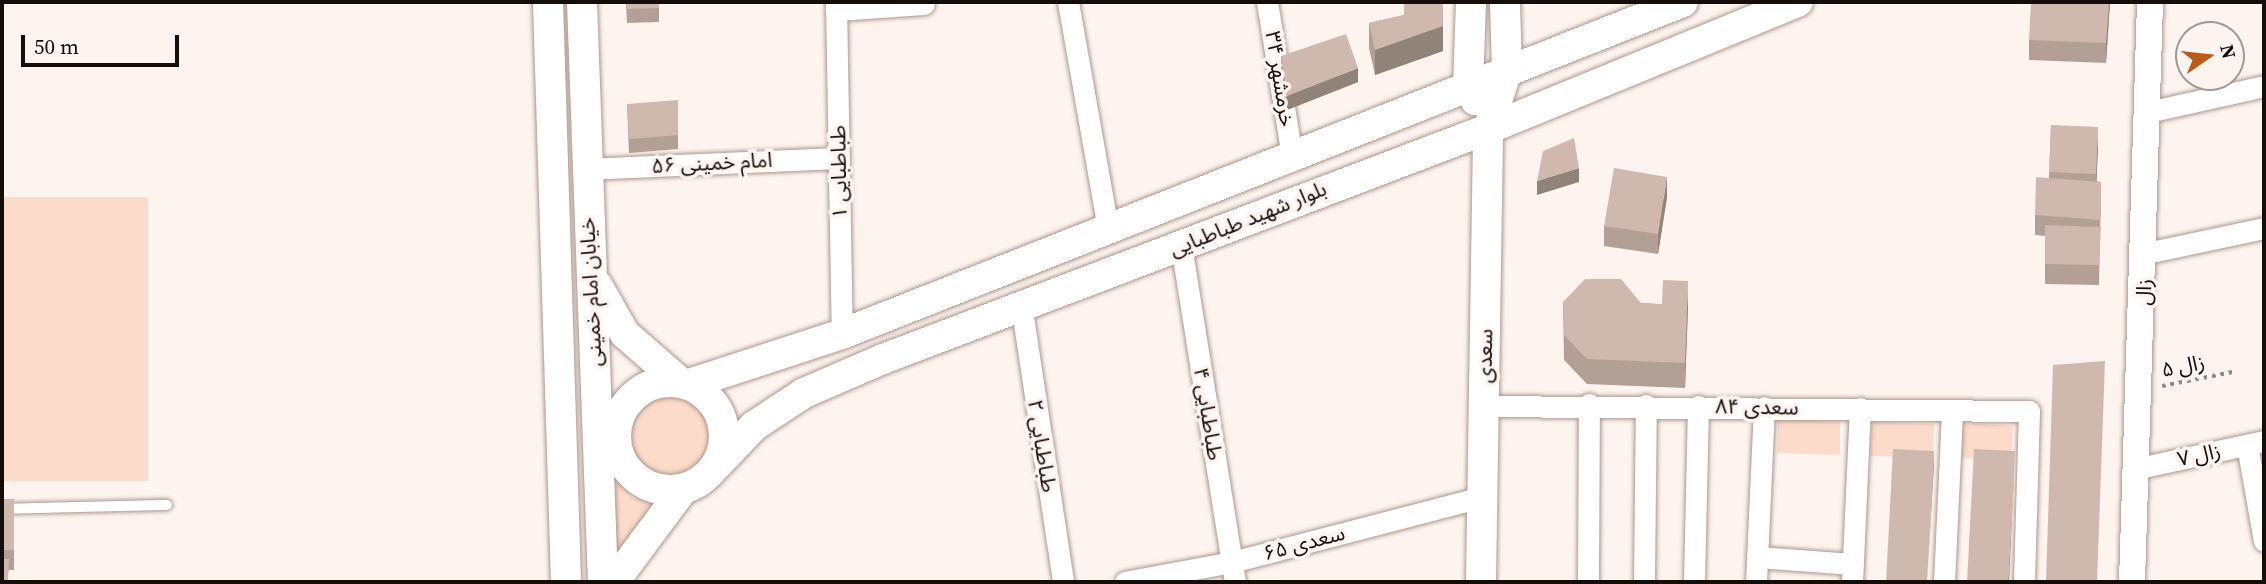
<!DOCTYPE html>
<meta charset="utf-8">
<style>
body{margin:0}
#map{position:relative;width:2266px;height:584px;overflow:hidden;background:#fdf4f0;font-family:"Source Serif 4","Noto Sans Arabic",serif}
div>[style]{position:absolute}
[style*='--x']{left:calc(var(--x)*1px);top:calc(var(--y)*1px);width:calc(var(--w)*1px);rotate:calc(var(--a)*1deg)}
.green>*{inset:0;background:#fcdbca}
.round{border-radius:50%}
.path>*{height:3.5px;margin-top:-1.75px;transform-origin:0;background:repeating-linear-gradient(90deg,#928a86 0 3.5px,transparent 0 8.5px)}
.roads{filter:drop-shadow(0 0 2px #ac978d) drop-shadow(0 0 2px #ac978d)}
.service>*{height:10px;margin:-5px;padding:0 5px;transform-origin:5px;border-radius:5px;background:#fff}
.minor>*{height:21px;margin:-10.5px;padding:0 10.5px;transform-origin:10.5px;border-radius:10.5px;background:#fff}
.tertiary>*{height:26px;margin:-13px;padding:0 13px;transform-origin:13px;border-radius:13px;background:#fff}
.secondary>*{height:30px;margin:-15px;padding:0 15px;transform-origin:15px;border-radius:15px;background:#fff}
.secondary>.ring{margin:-15px;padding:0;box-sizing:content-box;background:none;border:30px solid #fff;border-radius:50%}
.wall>*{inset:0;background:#b29f96}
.shaded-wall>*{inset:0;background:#91827a}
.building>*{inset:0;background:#cfb9ae}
span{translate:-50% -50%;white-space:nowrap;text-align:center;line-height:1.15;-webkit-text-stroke:7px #fdf4f0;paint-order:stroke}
.street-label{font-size:21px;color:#140d0a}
.frame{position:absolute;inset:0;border:4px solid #140d0a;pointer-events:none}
.north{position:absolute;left:2175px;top:21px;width:70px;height:70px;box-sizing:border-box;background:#fdf4f0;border:2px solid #a09894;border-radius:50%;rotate:76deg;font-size:19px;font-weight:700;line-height:28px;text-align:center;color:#140d0a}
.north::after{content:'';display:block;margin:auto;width:24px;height:32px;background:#bb5b19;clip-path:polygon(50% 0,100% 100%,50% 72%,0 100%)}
.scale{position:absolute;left:21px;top:35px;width:158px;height:32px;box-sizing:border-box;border:4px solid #140d0a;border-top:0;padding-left:9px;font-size:21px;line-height:24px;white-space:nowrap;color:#140d0a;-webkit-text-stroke:5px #fdf4f0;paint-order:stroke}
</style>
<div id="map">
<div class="green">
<i style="clip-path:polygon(2px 197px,148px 197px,148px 481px,2px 481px)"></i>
<i class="round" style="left:629px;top:396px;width:80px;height:80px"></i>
<i style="clip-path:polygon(1778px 419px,1840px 421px,1840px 455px,1777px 453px)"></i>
<i style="clip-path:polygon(1872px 422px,1934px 424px,1933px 458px,1870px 456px)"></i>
<i style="clip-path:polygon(1962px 423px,2013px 426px,2011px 460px,1961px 458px)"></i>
<i style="clip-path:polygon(617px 481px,632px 497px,660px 505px,613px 561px,608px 526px)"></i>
</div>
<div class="path">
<i style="--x:2162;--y:386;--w:72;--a:-11.2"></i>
</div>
<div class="roads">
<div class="service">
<i style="--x:2;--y:509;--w:165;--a:-1.4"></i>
</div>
<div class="minor">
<i style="--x:836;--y:2;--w:332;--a:89"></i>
<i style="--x:1068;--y:2;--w:230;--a:80"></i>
<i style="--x:1267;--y:2;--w:156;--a:80.8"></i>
<i style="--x:836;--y:10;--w:88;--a:-3.9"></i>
<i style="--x:2148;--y:112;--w:119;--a:-12.6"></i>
<i style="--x:584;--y:169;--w:255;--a:-2.5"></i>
<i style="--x:1181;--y:245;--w:341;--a:80.9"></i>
<i style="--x:2146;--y:253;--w:121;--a:-12"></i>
<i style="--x:1022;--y:310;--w:275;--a:81.4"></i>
<i style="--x:1485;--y:406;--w:544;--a:0.53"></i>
<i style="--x:2029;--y:411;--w:171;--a:91.7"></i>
<i style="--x:2247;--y:445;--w:97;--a:80"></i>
<i style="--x:2134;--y:469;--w:133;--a:-12.2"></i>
<i style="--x:1757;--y:557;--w:96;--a:4.2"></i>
<i style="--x:1125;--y:582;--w:109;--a:-10.6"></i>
<i style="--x:1232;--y:562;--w:257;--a:-14.6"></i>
<i style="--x:1588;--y:582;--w:178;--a:-89.7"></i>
<i style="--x:1644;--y:582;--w:177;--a:-89.4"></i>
<i style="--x:1694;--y:582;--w:176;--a:-88.7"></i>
<i style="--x:1756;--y:582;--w:175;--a:-87.4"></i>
<i style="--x:1852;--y:582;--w:174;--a:-87.4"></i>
<i style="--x:1944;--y:582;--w:172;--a:-87.3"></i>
</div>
<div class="tertiary">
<i style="--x:2132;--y:582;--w:580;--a:-88.22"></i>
</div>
<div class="secondary">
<i style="--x:548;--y:2;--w:580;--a:88.22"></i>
<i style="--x:582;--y:2;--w:580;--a:87.93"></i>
<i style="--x:1471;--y:2;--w:84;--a:92"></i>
<i style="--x:1468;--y:86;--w:16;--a:63"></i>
<i style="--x:597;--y:285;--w:56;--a:60.3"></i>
<i style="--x:625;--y:334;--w:73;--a:41.1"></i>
<i class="ring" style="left:616px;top:382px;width:78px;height:78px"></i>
<i style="--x:689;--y:384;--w:161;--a:-18.1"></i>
<i style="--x:842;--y:334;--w:904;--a:-21.54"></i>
<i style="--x:717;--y:465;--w:54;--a:-46.5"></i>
<i style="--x:754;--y:426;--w:60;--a:-33.4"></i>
<i style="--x:804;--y:393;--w:86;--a:-23.3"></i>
<i style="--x:883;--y:359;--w:647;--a:-20.82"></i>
<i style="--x:1488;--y:129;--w:335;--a:-22.3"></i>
<i style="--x:614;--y:582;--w:116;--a:-53.4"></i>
<i style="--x:1481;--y:582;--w:453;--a:-89.1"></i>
<i style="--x:1488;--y:129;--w:62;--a:-72.1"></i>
<i style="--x:1507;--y:70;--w:68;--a:-91.7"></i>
</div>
</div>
<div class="wall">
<i style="clip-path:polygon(626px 2px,659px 2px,659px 22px,627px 23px)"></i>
<i style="clip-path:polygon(2110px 2px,2106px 63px,2029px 60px,2029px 40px)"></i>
<i style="clip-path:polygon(1404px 15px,1443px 51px,1375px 75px,1369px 48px,1369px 23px)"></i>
<i style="clip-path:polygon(1281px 56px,1358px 82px,1287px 110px,1281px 70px)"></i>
<i style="clip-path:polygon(627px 104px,678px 135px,678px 149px,629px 153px)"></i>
<i style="clip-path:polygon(2051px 125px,2098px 147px,2096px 181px,2101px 182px,2099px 285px,2045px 284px,2045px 236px,2035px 235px,2035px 215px,2049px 178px)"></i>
<i style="clip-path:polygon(1667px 197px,1658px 254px,1604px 246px,1604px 226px)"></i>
<i style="clip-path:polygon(1563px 302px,1641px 303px,1688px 306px,1685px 388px,1587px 384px,1564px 360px)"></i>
<i style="clip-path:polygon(2px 499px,14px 499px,14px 570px,9px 570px,2px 582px)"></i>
</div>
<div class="shaded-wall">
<i style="clip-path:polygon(1443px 2px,1443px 51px,1375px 75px,1375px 50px)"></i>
<i style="clip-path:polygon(2109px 2px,2110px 2px,2106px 63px,2106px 43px)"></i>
<i style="clip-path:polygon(1358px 68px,1358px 82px,1287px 110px,1287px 96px)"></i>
<i style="clip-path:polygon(2098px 127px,2098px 147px,2096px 194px,2096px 174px)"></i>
<i style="clip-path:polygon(1579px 168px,1579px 182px,1537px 195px,1537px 181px)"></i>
<i style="clip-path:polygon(1667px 177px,1667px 197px,1658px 254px,1658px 234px)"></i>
<i style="clip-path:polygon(1688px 281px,1688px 306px,1685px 388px,1685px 363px)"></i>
<i style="clip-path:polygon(1934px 451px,1934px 465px,1927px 582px)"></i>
<i style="clip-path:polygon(2015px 451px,2009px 582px,2008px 582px)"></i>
</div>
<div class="building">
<i style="clip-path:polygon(627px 2px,659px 2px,659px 8px,627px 9px)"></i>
<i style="clip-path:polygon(1404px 2px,1443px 2px,1443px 26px,1375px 50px,1369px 23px,1404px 15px)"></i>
<i style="clip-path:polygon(2031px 2px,2109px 2px,2106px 43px,2029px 40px)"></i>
<i style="clip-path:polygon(1346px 34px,1358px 68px,1287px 96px,1281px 56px)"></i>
<i style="clip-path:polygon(678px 100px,678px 135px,629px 139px,627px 104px)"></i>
<i style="clip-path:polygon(2051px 125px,2098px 127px,2096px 174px,2049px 172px)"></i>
<i style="clip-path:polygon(1574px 138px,1579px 168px,1537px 181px,1543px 151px)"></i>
<i style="clip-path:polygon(1614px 168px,1667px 177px,1658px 234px,1604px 226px)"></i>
<i style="clip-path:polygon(2036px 177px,2101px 182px,2101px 220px,2035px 215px)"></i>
<i style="clip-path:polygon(2045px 225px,2101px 227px,2099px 265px,2045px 264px)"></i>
<i style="clip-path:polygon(1585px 279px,1621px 279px,1641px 303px,1662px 304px,1663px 280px,1688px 281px,1685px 363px,1587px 359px,1564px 335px,1563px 302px)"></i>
<i style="clip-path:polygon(2105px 361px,2097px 582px,2046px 582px,2053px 365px)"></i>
<i style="clip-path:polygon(1893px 449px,1934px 451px,1927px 582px,1886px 582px)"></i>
<i style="clip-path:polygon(1974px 449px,2015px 451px,2008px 582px,1967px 582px)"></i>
<i style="clip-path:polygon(2px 499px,14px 499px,14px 550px,2px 550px)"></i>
<i style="clip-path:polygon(2px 559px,9px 559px,8px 582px,2px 582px)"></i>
</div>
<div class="street-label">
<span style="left:1280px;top:79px;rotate:81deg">خرمشهر ۳۴</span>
<span style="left:712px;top:163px;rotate:-3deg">امام خمینی ۵۶</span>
<span style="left:839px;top:172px;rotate:-91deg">طباطبایی ۱</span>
<span style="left:1248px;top:219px;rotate:-22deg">بلوار شهید طباطبایی</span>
<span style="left:591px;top:292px;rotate:-93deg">خیابان امام خمینی</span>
<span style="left:2144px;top:292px;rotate:-87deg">زال</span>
<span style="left:1485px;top:356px;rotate:-89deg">سعدی</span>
<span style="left:2183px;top:366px;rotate:-11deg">زال ۵</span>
<span style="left:1757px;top:407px;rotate:1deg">سعدی ۸۴</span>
<span style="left:1208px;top:414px;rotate:81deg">طباطبایی ۴</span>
<span style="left:1042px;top:446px;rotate:81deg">طباطبایی ۲</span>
<span style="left:2199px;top:455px;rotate:-12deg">زال ۷</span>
<span style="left:1304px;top:543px;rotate:-15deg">سعدی ۶۵</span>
</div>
<div class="frame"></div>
<div class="north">N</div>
<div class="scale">50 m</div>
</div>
